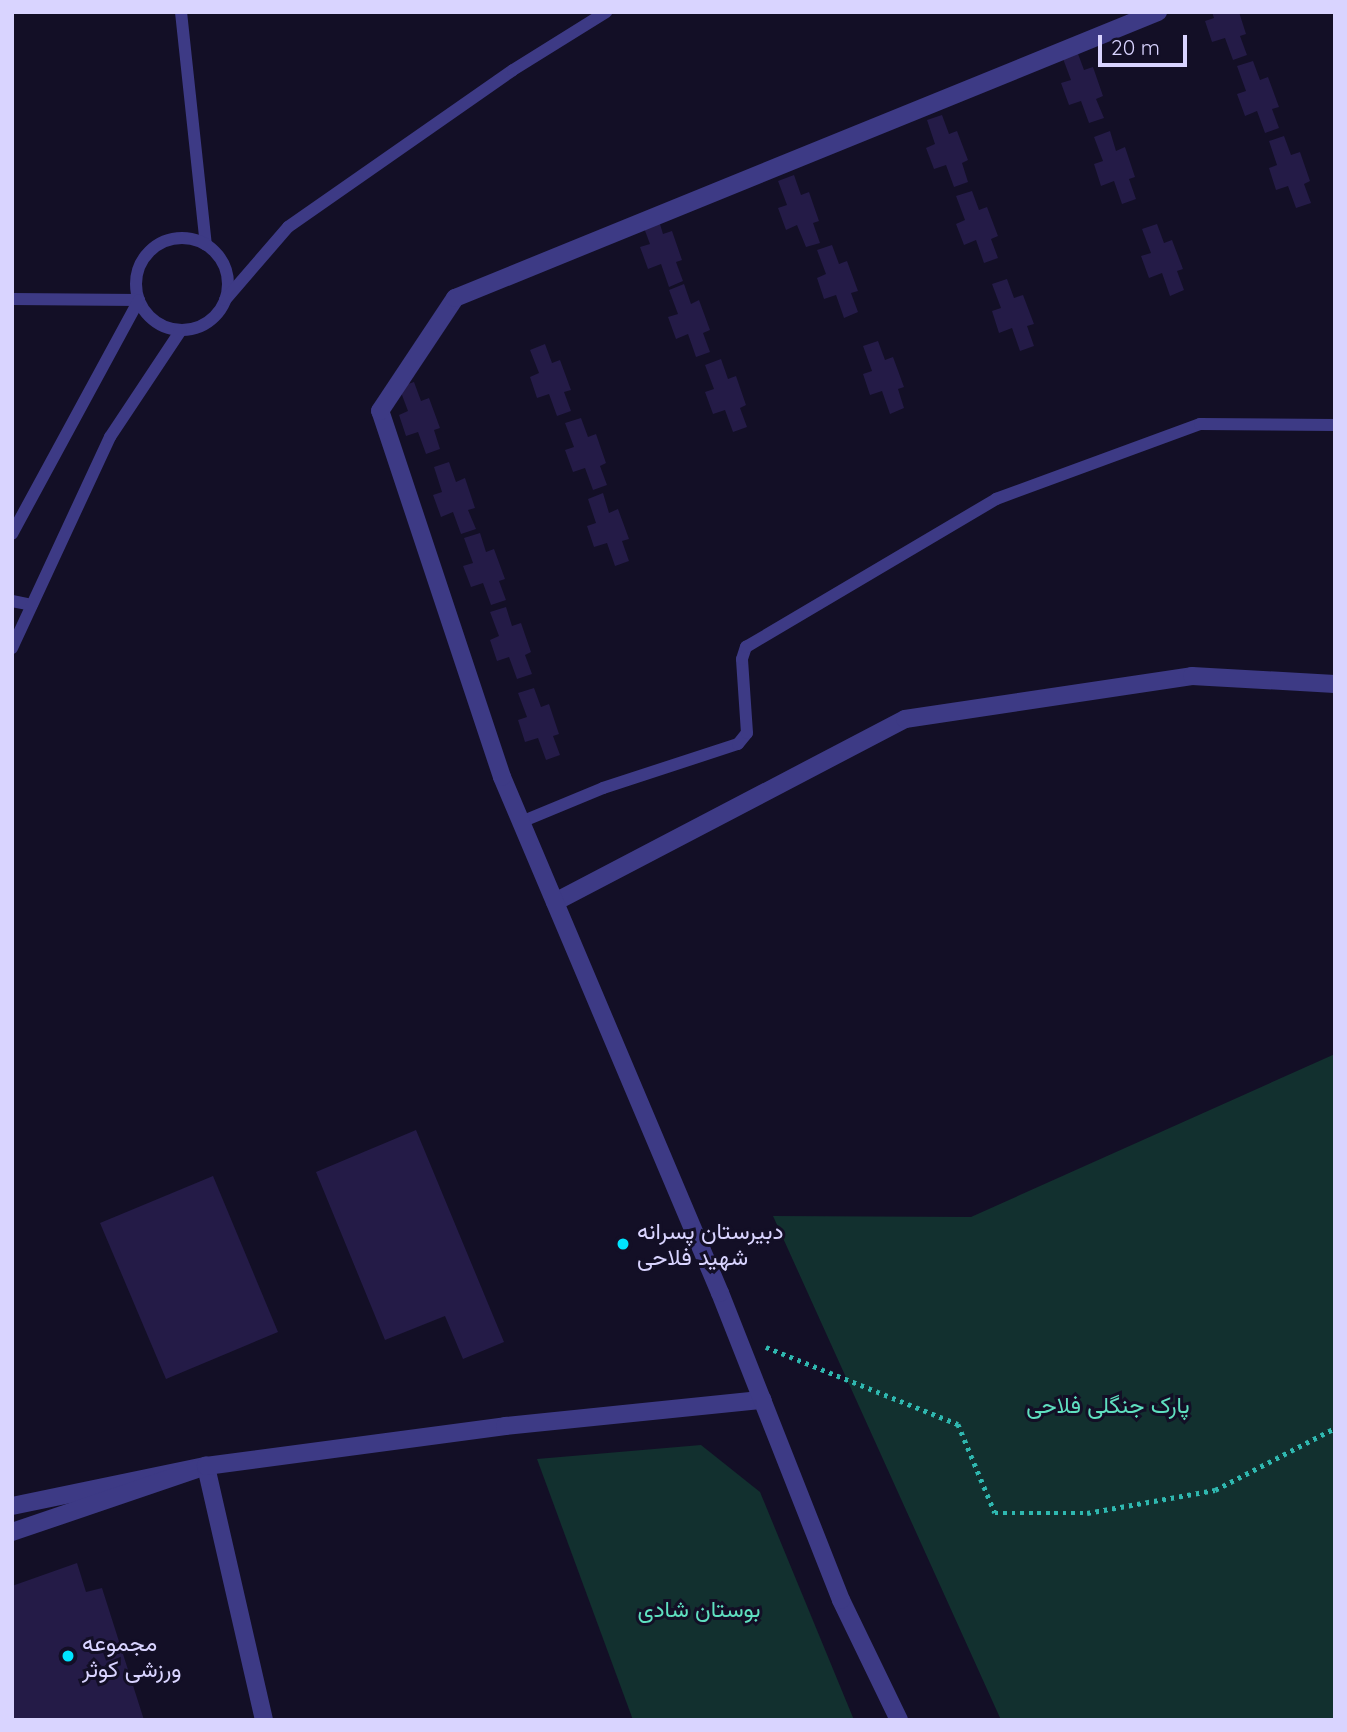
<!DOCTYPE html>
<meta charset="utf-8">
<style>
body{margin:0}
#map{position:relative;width:1347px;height:1732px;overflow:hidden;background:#130f26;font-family:Quicksand,Vazirmatn,sans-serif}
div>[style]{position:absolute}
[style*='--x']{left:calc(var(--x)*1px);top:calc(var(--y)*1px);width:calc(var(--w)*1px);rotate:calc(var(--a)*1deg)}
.green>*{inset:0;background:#12302f}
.building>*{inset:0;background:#241b47}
.path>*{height:4.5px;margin-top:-2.25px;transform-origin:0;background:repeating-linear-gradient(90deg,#2fb8b0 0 3.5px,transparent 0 8.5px)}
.service>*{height:12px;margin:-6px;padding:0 6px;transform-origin:6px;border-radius:6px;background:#3d3a85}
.service>.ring{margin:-6px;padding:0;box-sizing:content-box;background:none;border:12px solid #3d3a85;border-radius:50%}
.minor>*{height:18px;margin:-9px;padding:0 9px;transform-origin:9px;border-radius:9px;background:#3d3a85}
.dots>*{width:19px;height:19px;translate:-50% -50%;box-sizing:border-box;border:4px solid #130f26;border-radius:50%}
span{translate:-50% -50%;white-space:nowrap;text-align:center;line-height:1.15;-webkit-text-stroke:6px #130f26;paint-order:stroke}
.poi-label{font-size:23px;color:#d9d4ff}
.left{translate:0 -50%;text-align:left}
.park-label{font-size:23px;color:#5fe0c0}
.frame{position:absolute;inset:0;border:14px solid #d9d4ff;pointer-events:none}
.scale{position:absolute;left:1098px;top:35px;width:89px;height:32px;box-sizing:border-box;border:4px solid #d9d4ff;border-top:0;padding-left:9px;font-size:21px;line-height:24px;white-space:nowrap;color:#d9d4ff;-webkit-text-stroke:5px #130f26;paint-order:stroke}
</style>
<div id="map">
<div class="green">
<i style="clip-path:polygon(1335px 1054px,1335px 1720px,1001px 1720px,773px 1216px,971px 1217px)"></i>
<i style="clip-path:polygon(701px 1445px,760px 1492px,854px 1720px,633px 1720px,537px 1459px)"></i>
</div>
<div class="building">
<i style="clip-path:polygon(1212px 12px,1239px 12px,1246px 34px,1240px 36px,1247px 55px,1233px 60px,1225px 38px,1212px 42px,1205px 21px,1214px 18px)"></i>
<i style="clip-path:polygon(1077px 51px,1084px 70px,1093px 67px,1103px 96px,1096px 99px,1104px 118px,1089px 123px,1081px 101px,1069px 105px,1061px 83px,1071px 80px,1062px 56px)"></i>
<i style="clip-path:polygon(1253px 61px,1260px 80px,1268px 77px,1279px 107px,1272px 109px,1279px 128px,1265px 133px,1257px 111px,1245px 116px,1237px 94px,1246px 91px,1237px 66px)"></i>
<i style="clip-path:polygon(942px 115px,949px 134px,957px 131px,968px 160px,962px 163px,968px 182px,954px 187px,946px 165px,934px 169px,926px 148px,935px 144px,927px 120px)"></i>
<i style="clip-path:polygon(1110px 131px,1116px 151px,1125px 147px,1135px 177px,1129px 179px,1136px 199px,1122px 204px,1114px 181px,1101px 186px,1094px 164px,1103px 161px,1094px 137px)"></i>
<i style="clip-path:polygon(1284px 136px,1291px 155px,1300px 152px,1310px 181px,1304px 184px,1311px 203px,1296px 208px,1288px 186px,1276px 190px,1269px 168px,1277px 165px,1269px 141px)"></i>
<i style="clip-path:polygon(794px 175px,801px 195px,809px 192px,819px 221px,813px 223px,820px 243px,806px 247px,797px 225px,786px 230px,778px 208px,787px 205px,778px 181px)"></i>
<i style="clip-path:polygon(972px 191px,979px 210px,987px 207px,998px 236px,991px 239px,998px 258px,984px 263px,976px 240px,964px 245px,956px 224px,965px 220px,956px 196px)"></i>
<i style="clip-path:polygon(657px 214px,663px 234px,672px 231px,682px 260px,676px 262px,683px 281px,669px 287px,661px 264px,648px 269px,640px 247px,650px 244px,641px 220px)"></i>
<i style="clip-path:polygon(1157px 224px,1164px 243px,1172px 240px,1183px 269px,1177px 271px,1184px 290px,1170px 296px,1162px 273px,1149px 278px,1141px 256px,1151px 253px,1142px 229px)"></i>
<i style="clip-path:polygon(832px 245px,839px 264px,847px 261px,858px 291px,851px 293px,858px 312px,844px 318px,836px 295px,824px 299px,817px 278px,826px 274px,817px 250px)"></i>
<i style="clip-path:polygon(1007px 279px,1014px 298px,1023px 295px,1034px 324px,1027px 326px,1034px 346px,1020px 351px,1012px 328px,999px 333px,992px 311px,1001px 308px,992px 284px)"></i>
<i style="clip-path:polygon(684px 284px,691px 304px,699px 300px,710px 330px,703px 333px,710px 352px,696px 357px,688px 334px,676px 339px,668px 317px,678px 314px,669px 290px)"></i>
<i style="clip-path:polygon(878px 341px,885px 360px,893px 357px,904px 387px,898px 389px,904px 408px,890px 414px,882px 391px,870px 395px,863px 374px,872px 371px,863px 346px)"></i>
<i style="clip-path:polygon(545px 344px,552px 363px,560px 360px,571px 390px,564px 392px,571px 411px,557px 416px,549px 394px,537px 398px,530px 377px,539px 373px,530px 350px)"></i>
<i style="clip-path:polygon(721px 359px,728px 379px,736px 376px,746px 405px,740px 408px,747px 427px,733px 432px,725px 410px,713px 414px,705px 392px,714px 389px,705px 365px)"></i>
<i style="clip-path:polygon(414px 382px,421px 401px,429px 398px,440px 428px,434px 430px,440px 449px,426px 454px,418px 432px,406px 436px,399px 415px,408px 411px,399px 387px)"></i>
<i style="clip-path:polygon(581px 418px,588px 437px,596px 434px,606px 463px,600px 466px,607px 485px,593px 490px,585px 468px,573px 472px,565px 450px,574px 447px,565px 423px)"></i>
<i style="clip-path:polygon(449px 462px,456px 482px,465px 478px,475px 508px,468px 510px,476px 529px,461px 534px,453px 512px,441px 517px,433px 495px,442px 492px,434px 467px)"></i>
<i style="clip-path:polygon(603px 493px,609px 513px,618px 509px,629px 539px,622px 541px,629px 561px,615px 566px,607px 543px,594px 547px,587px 526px,596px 523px,588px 499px)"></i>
<i style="clip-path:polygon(480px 533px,486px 552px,494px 549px,505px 579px,499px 581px,506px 600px,491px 605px,483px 583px,471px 587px,463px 566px,473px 563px,464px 538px)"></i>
<i style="clip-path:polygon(506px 607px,512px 626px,521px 623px,531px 652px,525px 655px,532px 674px,517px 679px,509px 657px,497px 661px,490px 640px,499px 636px,490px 612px)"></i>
<i style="clip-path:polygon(534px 688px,541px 707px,549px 704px,559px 734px,553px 736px,560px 755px,546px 760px,538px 738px,525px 742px,518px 720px,527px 717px,518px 693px)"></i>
<i style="clip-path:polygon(416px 1130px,504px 1342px,463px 1359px,445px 1316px,385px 1340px,316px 1172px)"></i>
<i style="clip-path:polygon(213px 1176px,278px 1332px,166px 1379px,100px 1223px)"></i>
<i style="clip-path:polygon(77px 1563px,86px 1592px,102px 1588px,144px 1720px,12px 1720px,12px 1586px)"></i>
</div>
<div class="path">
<i style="--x:766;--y:1347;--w:207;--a:21.9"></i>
<i style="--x:958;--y:1424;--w:96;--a:67.4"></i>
<i style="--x:995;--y:1513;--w:92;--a:0"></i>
<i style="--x:1087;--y:1513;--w:130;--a:-10.2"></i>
<i style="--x:1215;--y:1490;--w:135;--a:-27.3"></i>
</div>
<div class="service">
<i style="--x:181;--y:12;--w:234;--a:83.9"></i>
<i class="ring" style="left:136px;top:238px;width:80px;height:80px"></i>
<i style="--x:12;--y:299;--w:127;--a:0.5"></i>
<i style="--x:139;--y:300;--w:266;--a:118.5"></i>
<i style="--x:225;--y:300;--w:96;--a:-49.2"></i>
<i style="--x:288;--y:227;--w:274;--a:-34.9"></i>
<i style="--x:513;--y:70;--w:110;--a:-31.9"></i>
<i style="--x:12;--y:601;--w:20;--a:11"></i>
<i style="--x:12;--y:648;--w:233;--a:-65.1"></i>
<i style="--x:110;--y:437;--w:128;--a:-56.4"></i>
<i style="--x:521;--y:822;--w:89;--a:-22.5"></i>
<i style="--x:603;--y:788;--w:142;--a:-18.1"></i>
<i style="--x:738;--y:744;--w:14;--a:-51"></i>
<i style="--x:747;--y:733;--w:74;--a:-93.9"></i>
<i style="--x:742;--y:659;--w:13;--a:-72"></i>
<i style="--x:746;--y:647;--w:291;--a:-30.6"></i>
<i style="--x:996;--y:499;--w:217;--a:-20.2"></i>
<i style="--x:1200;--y:424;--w:135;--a:0.4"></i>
</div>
<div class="minor">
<i style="--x:555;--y:902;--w:395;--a:-27.6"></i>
<i style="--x:905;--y:719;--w:290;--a:-8.5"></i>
<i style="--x:1192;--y:676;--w:143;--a:3.2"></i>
<i style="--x:12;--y:1506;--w:198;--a:-11.7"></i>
<i style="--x:206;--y:1466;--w:205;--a:161.2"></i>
<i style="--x:264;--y:1720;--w:261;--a:-102.9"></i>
<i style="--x:206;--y:1466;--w:302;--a:-7.6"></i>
<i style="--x:505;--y:1426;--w:259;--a:-5.8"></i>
<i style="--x:899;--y:1720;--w:133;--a:-115.8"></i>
<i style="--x:841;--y:1600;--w:330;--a:-111.5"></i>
<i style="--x:720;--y:1293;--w:560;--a:-112.9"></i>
<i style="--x:502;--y:777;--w:386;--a:-108.4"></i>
<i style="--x:380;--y:411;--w:136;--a:-56.4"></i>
<i style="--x:455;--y:298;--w:759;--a:-22.14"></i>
</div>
<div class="dots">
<i style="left:623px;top:1244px;background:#00e5ff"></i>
<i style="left:68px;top:1656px;background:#00e5ff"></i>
</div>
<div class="poi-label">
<span class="left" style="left:637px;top:1244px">دبیرستان پسرانه<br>شهید فلاحی</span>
<span class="left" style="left:82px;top:1656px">مجموعه<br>ورزشی کوثر</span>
</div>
<div class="park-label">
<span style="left:1108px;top:1405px">پارک جنگلی فلاحی</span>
<span style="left:699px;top:1609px">بوستان شادی</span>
</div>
<div class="frame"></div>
<div class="scale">20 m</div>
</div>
